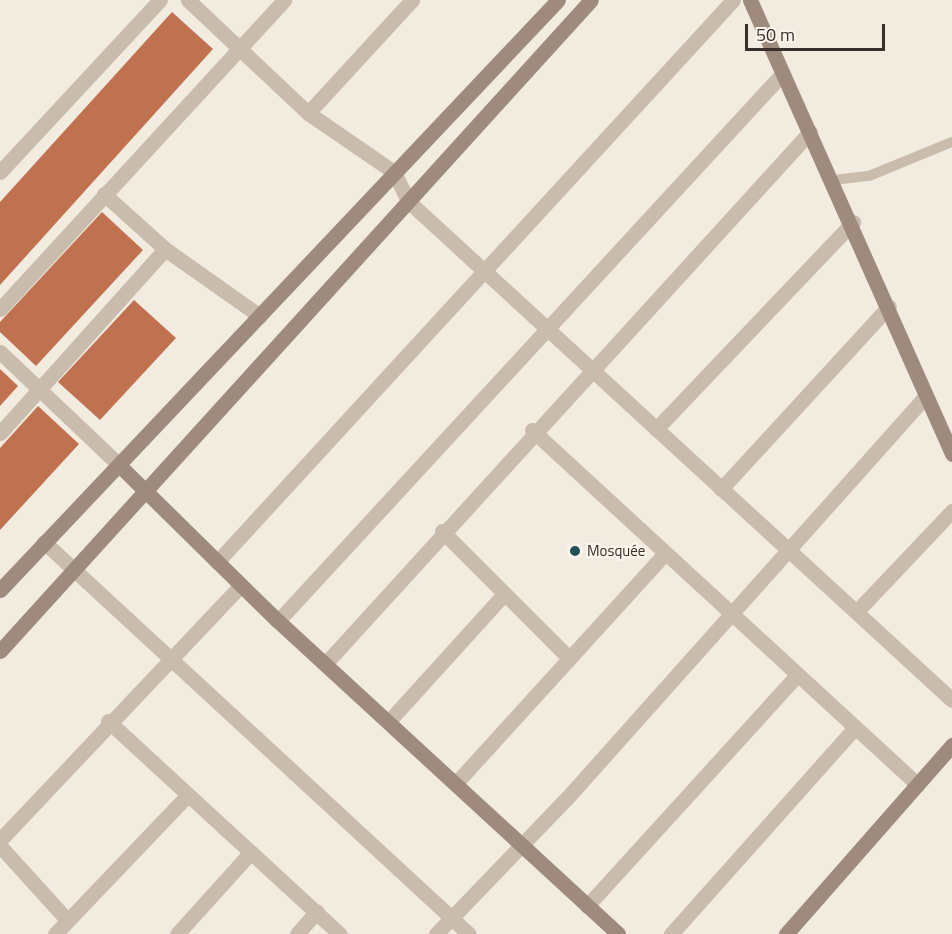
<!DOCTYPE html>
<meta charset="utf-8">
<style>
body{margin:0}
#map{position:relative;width:952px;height:934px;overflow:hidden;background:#f2ebe0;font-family:"Titillium Web",sans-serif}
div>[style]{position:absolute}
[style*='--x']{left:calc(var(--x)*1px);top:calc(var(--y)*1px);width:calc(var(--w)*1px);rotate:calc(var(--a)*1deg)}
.building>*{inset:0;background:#c07250}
.lane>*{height:10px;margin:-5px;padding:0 5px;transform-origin:5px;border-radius:5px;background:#cabcac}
.street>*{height:15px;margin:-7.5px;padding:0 7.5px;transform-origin:7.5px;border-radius:7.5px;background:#cabcac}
.secondary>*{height:15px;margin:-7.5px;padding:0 7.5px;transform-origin:7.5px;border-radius:7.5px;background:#9e8b7d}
.dots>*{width:16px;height:16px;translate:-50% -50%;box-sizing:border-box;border:3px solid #faf4ec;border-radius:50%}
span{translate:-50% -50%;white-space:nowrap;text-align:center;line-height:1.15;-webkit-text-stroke:4.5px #faf4ec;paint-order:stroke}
.poi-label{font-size:15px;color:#38302b}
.left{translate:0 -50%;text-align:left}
.scale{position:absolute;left:745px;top:24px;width:140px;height:27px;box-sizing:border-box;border:3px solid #38302b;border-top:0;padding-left:8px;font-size:18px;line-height:21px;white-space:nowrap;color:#38302b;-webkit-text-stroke:4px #faf4ec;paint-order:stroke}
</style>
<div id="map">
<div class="building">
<i style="clip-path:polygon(172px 12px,213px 49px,0 285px,0 202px)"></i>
<i style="clip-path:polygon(102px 212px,143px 250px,36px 366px,0 332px,0 322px)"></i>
<i style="clip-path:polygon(134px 300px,176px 338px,100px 420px,58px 382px)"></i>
<i style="clip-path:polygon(0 369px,18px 386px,0 406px)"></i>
<i style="clip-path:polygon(38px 406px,79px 444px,0 530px,0 448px)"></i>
</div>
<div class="lane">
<i style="--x:834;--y:180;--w:35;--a:-7"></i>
<i style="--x:869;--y:176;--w:90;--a:-22.3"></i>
</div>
<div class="street">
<i style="--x:188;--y:0;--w:165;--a:43.3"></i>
<i style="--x:308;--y:113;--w:104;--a:34.5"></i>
<i style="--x:394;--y:172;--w:32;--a:64"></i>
<i style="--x:408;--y:201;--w:738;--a:42.53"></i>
<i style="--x:308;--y:113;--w:154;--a:-47.4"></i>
<i style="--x:0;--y:172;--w:235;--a:-47.1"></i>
<i style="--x:104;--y:194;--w:82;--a:42"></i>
<i style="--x:165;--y:249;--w:116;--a:35.2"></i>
<i style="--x:0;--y:309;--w:420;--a:-47.4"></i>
<i style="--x:0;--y:352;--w:166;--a:43.5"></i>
<i style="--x:656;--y:429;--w:286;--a:-46.4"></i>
<i style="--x:532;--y:430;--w:524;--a:42.6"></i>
<i style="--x:0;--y:433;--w:247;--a:-48.1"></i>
<i style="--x:721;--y:489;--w:248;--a:-47.4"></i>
<i style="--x:442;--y:531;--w:177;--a:45"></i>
<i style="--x:44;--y:542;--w:578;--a:42.69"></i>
<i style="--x:217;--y:562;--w:763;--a:-47.44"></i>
<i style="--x:858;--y:610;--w:137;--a:-46.5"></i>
<i style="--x:278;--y:621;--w:744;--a:-47.34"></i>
<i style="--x:325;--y:664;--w:720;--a:-47.65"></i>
<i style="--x:108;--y:721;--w:315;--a:42.6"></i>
<i style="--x:389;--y:721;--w:171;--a:-47.8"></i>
<i style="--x:456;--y:783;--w:311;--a:-47.7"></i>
<i style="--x:0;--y:840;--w:349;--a:-46.6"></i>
<i style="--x:0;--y:846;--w:100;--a:47.8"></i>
<i style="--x:587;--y:906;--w:311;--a:-47.7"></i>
<i style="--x:55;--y:934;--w:192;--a:-46.3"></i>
<i style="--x:177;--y:934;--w:110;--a:-47.9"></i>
<i style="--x:297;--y:934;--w:30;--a:-49"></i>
<i style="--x:436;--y:934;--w:189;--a:-46.1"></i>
<i style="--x:567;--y:798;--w:536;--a:-48.25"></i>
<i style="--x:671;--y:934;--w:273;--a:-48.3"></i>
</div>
<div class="secondary">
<i style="--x:750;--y:0;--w:497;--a:66"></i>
<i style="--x:120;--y:466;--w:221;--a:44.5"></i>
<i style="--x:278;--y:621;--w:462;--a:42.6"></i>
<i style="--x:0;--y:590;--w:812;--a:-46.6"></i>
<i style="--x:0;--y:651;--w:879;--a:-47.77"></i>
<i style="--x:786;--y:934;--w:252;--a:-48.7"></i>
</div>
<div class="dots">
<i style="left:575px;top:551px;background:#225158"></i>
</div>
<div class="poi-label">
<span class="left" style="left:587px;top:551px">Mosquée</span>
</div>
<div class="scale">50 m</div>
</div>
